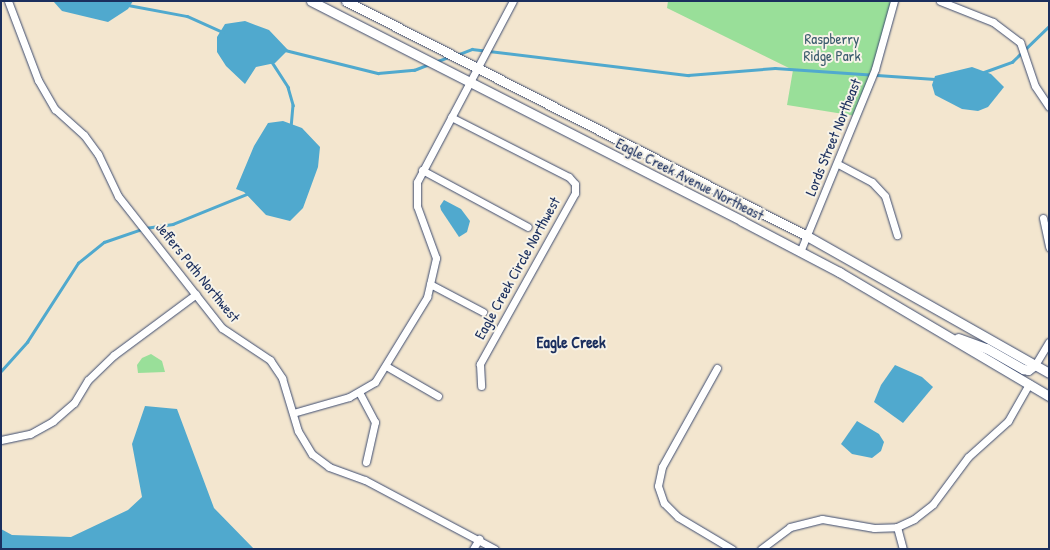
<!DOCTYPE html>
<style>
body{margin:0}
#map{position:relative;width:1050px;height:550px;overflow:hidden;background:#f3e6cf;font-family:"Patrick Hand",sans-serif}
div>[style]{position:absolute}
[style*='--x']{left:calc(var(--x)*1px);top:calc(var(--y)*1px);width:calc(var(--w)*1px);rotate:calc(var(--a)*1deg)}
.green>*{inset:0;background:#99df99}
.water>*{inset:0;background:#50a9ce}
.stream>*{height:2.5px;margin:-1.25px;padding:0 1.25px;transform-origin:1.25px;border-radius:1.25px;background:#50a9ce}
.roads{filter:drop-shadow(0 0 1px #3b4a6f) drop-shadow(0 0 1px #3b4a6f)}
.street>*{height:7px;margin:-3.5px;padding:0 3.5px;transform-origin:3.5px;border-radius:3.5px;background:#fff}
.secondary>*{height:9px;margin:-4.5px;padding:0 4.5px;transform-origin:4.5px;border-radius:4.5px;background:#fff}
span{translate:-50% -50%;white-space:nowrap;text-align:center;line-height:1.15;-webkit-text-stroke:4px #f7f3e8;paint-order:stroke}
.park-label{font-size:15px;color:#3a5b6d}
.street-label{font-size:15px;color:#1b2f5e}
.neighbourhood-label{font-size:16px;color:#1b2f5e;font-weight:700}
.frame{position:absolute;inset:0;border:2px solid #1b2f5e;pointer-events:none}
</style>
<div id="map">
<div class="green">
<i style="clip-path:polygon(668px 1px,894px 1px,856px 116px,787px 105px,793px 70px,667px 8px)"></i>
<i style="clip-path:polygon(151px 354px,162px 361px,165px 372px,138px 373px,137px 365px,142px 358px)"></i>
</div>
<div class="water">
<i style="clip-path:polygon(53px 1px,133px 1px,128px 9px,108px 22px,62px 11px)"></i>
<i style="clip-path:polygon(245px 21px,269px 30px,288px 50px,275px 63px,256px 67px,245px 84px,226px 66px,217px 52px,217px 37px,225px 24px)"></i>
<i style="clip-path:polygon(972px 67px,991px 74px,1004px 87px,988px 107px,978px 111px,962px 109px,935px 95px,932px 85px,935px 76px)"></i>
<i style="clip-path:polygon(283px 121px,302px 128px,320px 147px,318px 167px,303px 208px,290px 221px,266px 215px,244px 192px,236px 189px,254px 146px,268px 123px)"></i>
<i style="clip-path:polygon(444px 200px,461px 209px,470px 221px,467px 232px,459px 237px,441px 210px,440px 206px)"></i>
<i style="clip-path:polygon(895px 365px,922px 377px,933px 387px,903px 423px,874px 402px,881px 385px)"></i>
<i style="clip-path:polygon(145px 406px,177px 409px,214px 508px,254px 549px,1px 549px,1px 529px,12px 535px,71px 537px,128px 510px,142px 497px,132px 444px)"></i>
<i style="clip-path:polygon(857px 421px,879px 434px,884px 442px,881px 451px,872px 458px,852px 454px,841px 444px)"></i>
</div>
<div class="stream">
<i style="--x:128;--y:5;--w:60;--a:10.6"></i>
<i style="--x:187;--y:16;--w:39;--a:24"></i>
<i style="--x:285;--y:50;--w:96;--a:13.9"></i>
<i style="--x:378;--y:73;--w:36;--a:-5"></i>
<i style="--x:414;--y:70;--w:17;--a:-21"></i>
<i style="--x:457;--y:55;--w:16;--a:-22"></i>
<i style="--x:472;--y:49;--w:218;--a:6.9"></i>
<i style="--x:688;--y:75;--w:87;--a:-4.6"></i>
<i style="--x:775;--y:68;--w:160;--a:3.9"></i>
<i style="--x:272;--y:62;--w:30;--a:57"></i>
<i style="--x:288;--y:87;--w:19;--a:74"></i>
<i style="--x:293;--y:105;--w:21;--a:95"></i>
<i style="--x:435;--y:62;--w:15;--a:-20"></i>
<i style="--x:984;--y:72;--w:30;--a:-20"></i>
<i style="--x:1012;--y:62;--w:52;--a:-44.2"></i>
<i style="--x:1;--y:371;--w:39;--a:-48"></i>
<i style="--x:27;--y:342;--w:94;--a:-57.2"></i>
<i style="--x:78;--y:263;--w:33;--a:-39"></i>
<i style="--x:104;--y:242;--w:43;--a:-18.9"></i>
<i style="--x:145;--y:228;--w:28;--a:-8"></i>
<i style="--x:173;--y:224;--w:80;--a:-22.1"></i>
</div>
<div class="roads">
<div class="street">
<i style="--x:8;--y:1;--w:85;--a:69.2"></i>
<i style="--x:38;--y:80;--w:34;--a:60"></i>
<i style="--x:55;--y:109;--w:39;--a:42"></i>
<i style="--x:84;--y:135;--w:24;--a:54"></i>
<i style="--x:98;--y:154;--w:47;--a:64.5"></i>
<i style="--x:118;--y:196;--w:168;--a:51.8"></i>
<i style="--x:222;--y:328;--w:58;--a:33.7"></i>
<i style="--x:270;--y:360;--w:22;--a:56"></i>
<i style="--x:282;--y:378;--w:55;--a:73.2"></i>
<i style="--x:298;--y:431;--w:27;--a:59"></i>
<i style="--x:312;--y:454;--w:21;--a:37"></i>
<i style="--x:329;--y:467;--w:38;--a:20"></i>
<i style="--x:365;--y:480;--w:147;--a:28"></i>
<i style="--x:940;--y:1;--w:57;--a:21.6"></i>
<i style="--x:993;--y:22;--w:34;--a:37"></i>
<i style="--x:1020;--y:42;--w:46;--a:71.2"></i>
<i style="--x:1035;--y:86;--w:25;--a:56"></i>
<i style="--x:451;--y:117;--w:132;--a:27"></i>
<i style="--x:569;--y:177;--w:9;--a:49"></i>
<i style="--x:575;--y:184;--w:9;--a:90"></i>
<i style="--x:575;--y:193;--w:196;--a:119.1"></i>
<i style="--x:480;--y:364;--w:22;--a:87"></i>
<i style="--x:838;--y:164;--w:38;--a:28"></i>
<i style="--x:872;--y:182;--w:19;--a:47"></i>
<i style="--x:885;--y:196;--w:41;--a:72.9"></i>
<i style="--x:422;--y:170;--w:120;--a:28.3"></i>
<i style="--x:1043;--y:218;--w:30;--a:78"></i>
<i style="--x:800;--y:252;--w:198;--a:-67.7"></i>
<i style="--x:875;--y:69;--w:71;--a:-74.4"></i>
<i style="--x:430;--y:284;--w:60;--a:27.8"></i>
<i style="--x:1035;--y:365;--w:27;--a:-59"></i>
<i style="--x:386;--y:366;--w:60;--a:30"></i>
<i style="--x:717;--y:368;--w:113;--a:119.1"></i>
<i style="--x:662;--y:467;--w:19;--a:102"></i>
<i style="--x:658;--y:486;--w:18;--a:71"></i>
<i style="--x:664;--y:503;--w:20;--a:45"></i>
<i style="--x:678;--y:517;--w:63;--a:30.7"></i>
<i style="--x:359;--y:392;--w:34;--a:62"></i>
<i style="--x:375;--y:422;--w:41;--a:102.7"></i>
<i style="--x:293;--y:413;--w:58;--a:-15.9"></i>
<i style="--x:349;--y:397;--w:30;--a:-30"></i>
<i style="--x:375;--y:382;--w:100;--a:-58.5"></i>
<i style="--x:427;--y:297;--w:40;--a:-77"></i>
<i style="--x:436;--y:258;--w:55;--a:-110.1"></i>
<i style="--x:417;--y:206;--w:24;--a:-90"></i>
<i style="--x:417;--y:182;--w:205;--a:-62.1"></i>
<i style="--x:1;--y:440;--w:30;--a:-12"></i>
<i style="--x:30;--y:434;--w:26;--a:-29"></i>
<i style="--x:53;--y:421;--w:28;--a:-41"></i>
<i style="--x:74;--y:403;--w:27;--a:-59"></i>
<i style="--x:88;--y:380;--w:36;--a:-44"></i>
<i style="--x:114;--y:355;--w:102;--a:-36.6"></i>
<i style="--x:897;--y:527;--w:23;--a:75"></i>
<i style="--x:473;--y:549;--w:12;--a:-59"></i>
<i style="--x:761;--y:549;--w:36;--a:-37"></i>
<i style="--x:790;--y:527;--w:33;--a:-14"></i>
<i style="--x:822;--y:519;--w:53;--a:9.8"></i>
<i style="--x:874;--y:528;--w:23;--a:-2"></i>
<i style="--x:897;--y:527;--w:19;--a:-25"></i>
<i style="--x:914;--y:519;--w:24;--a:-38"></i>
<i style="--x:933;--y:504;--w:59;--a:-53.3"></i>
<i style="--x:968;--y:457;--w:54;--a:-42"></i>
<i style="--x:1008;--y:421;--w:43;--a:-60.4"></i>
</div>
<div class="secondary">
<i style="--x:311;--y:1;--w:484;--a:27"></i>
<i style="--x:742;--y:221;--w:110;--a:27.7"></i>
<i style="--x:839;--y:272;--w:244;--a:30.6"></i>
<i style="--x:346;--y:1;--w:517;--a:27.01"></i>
<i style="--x:807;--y:236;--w:278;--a:29.5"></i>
<i style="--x:958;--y:338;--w:30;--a:20"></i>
<i style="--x:986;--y:348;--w:43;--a:29.6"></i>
<i style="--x:1023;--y:369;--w:5;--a:11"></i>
<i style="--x:1028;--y:370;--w:9;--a:-36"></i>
</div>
</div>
<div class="park-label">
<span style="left:832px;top:47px">Raspberry<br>Ridge Park</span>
</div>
<div class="street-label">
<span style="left:833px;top:137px;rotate:-68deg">Lords Street Northeast</span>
<span style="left:690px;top:179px;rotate:27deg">Eagle Creek Avenue Northeast</span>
<span style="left:517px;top:268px;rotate:-61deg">Eagle Creek Circle Northwest</span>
<span style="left:198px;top:272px;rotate:51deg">Jeffers Path Northwest</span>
</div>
<div class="neighbourhood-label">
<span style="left:571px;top:342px">Eagle Creek</span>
</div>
<div class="frame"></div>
</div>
